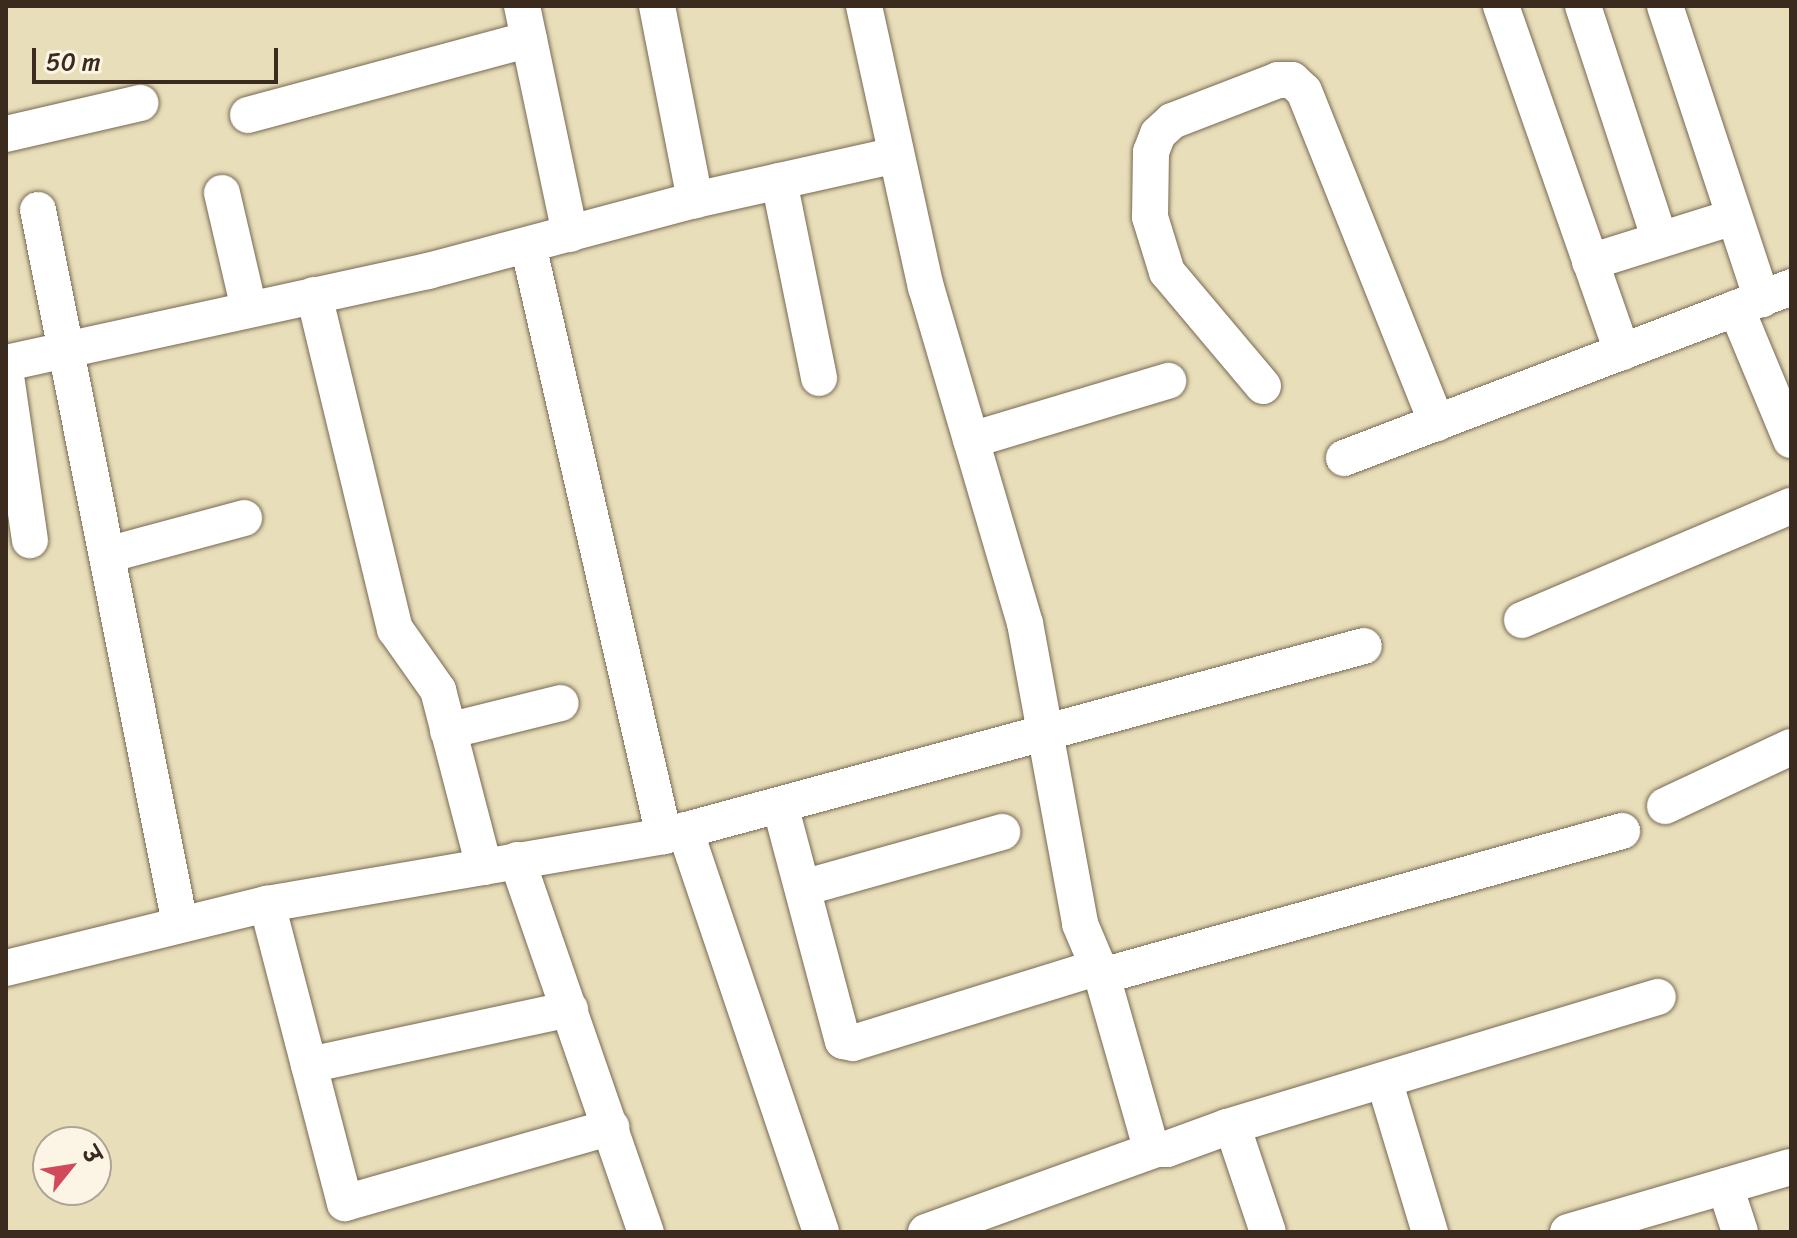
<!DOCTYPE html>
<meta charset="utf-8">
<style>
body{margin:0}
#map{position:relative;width:1797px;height:1238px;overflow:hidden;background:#e8deb9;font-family:Sriracha,"Playpen Sans Deva",sans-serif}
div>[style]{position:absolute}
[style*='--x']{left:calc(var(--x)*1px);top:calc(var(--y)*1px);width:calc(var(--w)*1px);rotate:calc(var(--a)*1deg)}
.roads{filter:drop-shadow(0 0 2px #786954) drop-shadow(0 0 2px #786954)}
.street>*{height:36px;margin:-18px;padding:0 18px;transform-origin:18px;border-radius:18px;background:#fff}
span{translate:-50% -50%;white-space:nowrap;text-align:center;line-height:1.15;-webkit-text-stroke:8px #fcf5e5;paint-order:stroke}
.frame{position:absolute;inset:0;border:8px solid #3b2a1e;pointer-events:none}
.north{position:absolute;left:32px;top:1126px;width:80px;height:80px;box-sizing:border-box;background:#fcf5e5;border:2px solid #afa495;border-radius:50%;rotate:60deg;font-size:22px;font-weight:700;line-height:32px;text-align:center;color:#3b2a1e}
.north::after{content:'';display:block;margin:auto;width:28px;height:36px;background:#d1495b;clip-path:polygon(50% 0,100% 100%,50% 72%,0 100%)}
.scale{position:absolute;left:32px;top:48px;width:246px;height:36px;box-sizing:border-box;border:4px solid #3b2a1e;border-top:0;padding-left:10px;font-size:24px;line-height:28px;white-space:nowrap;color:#3b2a1e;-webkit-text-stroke:6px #fcf5e5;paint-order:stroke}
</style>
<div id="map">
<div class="roads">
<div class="street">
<i style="--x:522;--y:6;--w:233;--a:78.1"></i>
<i style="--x:657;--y:6;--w:198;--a:78.9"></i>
<i style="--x:864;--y:6;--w:288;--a:77.6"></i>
<i style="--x:926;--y:287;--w:350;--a:73.6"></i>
<i style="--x:1025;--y:623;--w:306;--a:79.6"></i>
<i style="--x:1080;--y:924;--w:56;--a:67.1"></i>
<i style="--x:1102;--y:976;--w:172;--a:74.1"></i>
<i style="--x:1149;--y:1141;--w:11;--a:49"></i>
<i style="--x:1156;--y:1149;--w:11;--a:0"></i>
<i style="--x:1167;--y:1149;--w:64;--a:-20.1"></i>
<i style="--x:1227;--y:1127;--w:11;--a:41"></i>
<i style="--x:1235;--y:1134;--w:103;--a:71.4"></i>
<i style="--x:1501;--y:6;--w:367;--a:70.7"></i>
<i style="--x:1583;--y:6;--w:246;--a:71.8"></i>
<i style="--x:1665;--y:6;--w:309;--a:71.7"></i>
<i style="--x:248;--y:115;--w:291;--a:-15.1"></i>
<i style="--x:6;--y:134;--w:138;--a:-13"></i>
<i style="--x:779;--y:181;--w:201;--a:78.5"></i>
<i style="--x:222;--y:193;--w:119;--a:76.9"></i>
<i style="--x:38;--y:210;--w:728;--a:78.75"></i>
<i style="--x:528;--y:245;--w:606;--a:77.04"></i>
<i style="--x:1590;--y:262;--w:151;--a:-17.4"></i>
<i style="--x:314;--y:295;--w:344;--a:76.4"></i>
<i style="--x:395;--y:629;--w:75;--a:54.8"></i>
<i style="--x:438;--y:690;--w:183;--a:75.4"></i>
<i style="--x:1736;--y:308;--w:143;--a:67.4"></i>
<i style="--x:6;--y:363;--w:432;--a:-12.3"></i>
<i style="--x:428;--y:271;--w:276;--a:-14.9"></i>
<i style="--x:695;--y:200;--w:206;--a:-12.6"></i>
<i style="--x:6;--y:376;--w:166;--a:81.7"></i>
<i style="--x:1263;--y:386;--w:149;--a:-130.1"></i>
<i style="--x:1167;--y:272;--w:58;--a:-107.2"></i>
<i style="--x:1150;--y:217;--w:65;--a:-89.1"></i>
<i style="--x:1151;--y:152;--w:19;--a:-69"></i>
<i style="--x:1158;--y:134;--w:19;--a:-43"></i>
<i style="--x:1172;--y:121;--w:114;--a:-21.1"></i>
<i style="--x:1278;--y:80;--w:14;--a:0"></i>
<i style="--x:1292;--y:80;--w:16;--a:43"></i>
<i style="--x:1304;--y:91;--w:358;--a:68.2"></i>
<i style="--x:971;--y:440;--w:206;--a:-16.7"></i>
<i style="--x:1344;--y:458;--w:479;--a:-20.9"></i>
<i style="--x:107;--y:555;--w:142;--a:-15.1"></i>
<i style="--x:1522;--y:620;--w:292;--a:-23"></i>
<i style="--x:448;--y:731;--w:116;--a:-13.9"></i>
<i style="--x:780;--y:805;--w:244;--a:75.1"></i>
<i style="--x:843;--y:1041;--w:10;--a:11"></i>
<i style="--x:853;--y:1043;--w:257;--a:-17.2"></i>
<i style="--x:1665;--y:806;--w:139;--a:-25.1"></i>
<i style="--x:685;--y:830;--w:424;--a:71.3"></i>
<i style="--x:517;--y:860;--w:394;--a:70.9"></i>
<i style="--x:803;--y:888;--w:207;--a:-15.7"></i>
<i style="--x:267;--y:904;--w:309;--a:75.4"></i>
<i style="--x:345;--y:1203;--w:277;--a:-15.9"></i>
<i style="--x:6;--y:968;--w:269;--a:-13.8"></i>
<i style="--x:267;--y:904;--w:403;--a:-9.7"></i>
<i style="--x:664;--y:836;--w:725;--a:-15.19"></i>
<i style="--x:1102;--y:976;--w:540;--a:-15.58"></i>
<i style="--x:309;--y:1065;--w:267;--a:-12.1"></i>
<i style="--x:1384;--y:1080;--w:159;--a:73.2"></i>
<i style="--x:1227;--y:1127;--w:450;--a:-16.8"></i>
<i style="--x:1725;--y:1186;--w:48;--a:71.9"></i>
<i style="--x:926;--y:1232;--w:245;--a:-19.8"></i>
<i style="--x:1568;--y:1232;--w:232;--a:-16.3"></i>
</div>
</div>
<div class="frame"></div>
<div class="north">उ</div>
<div class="scale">50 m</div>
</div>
